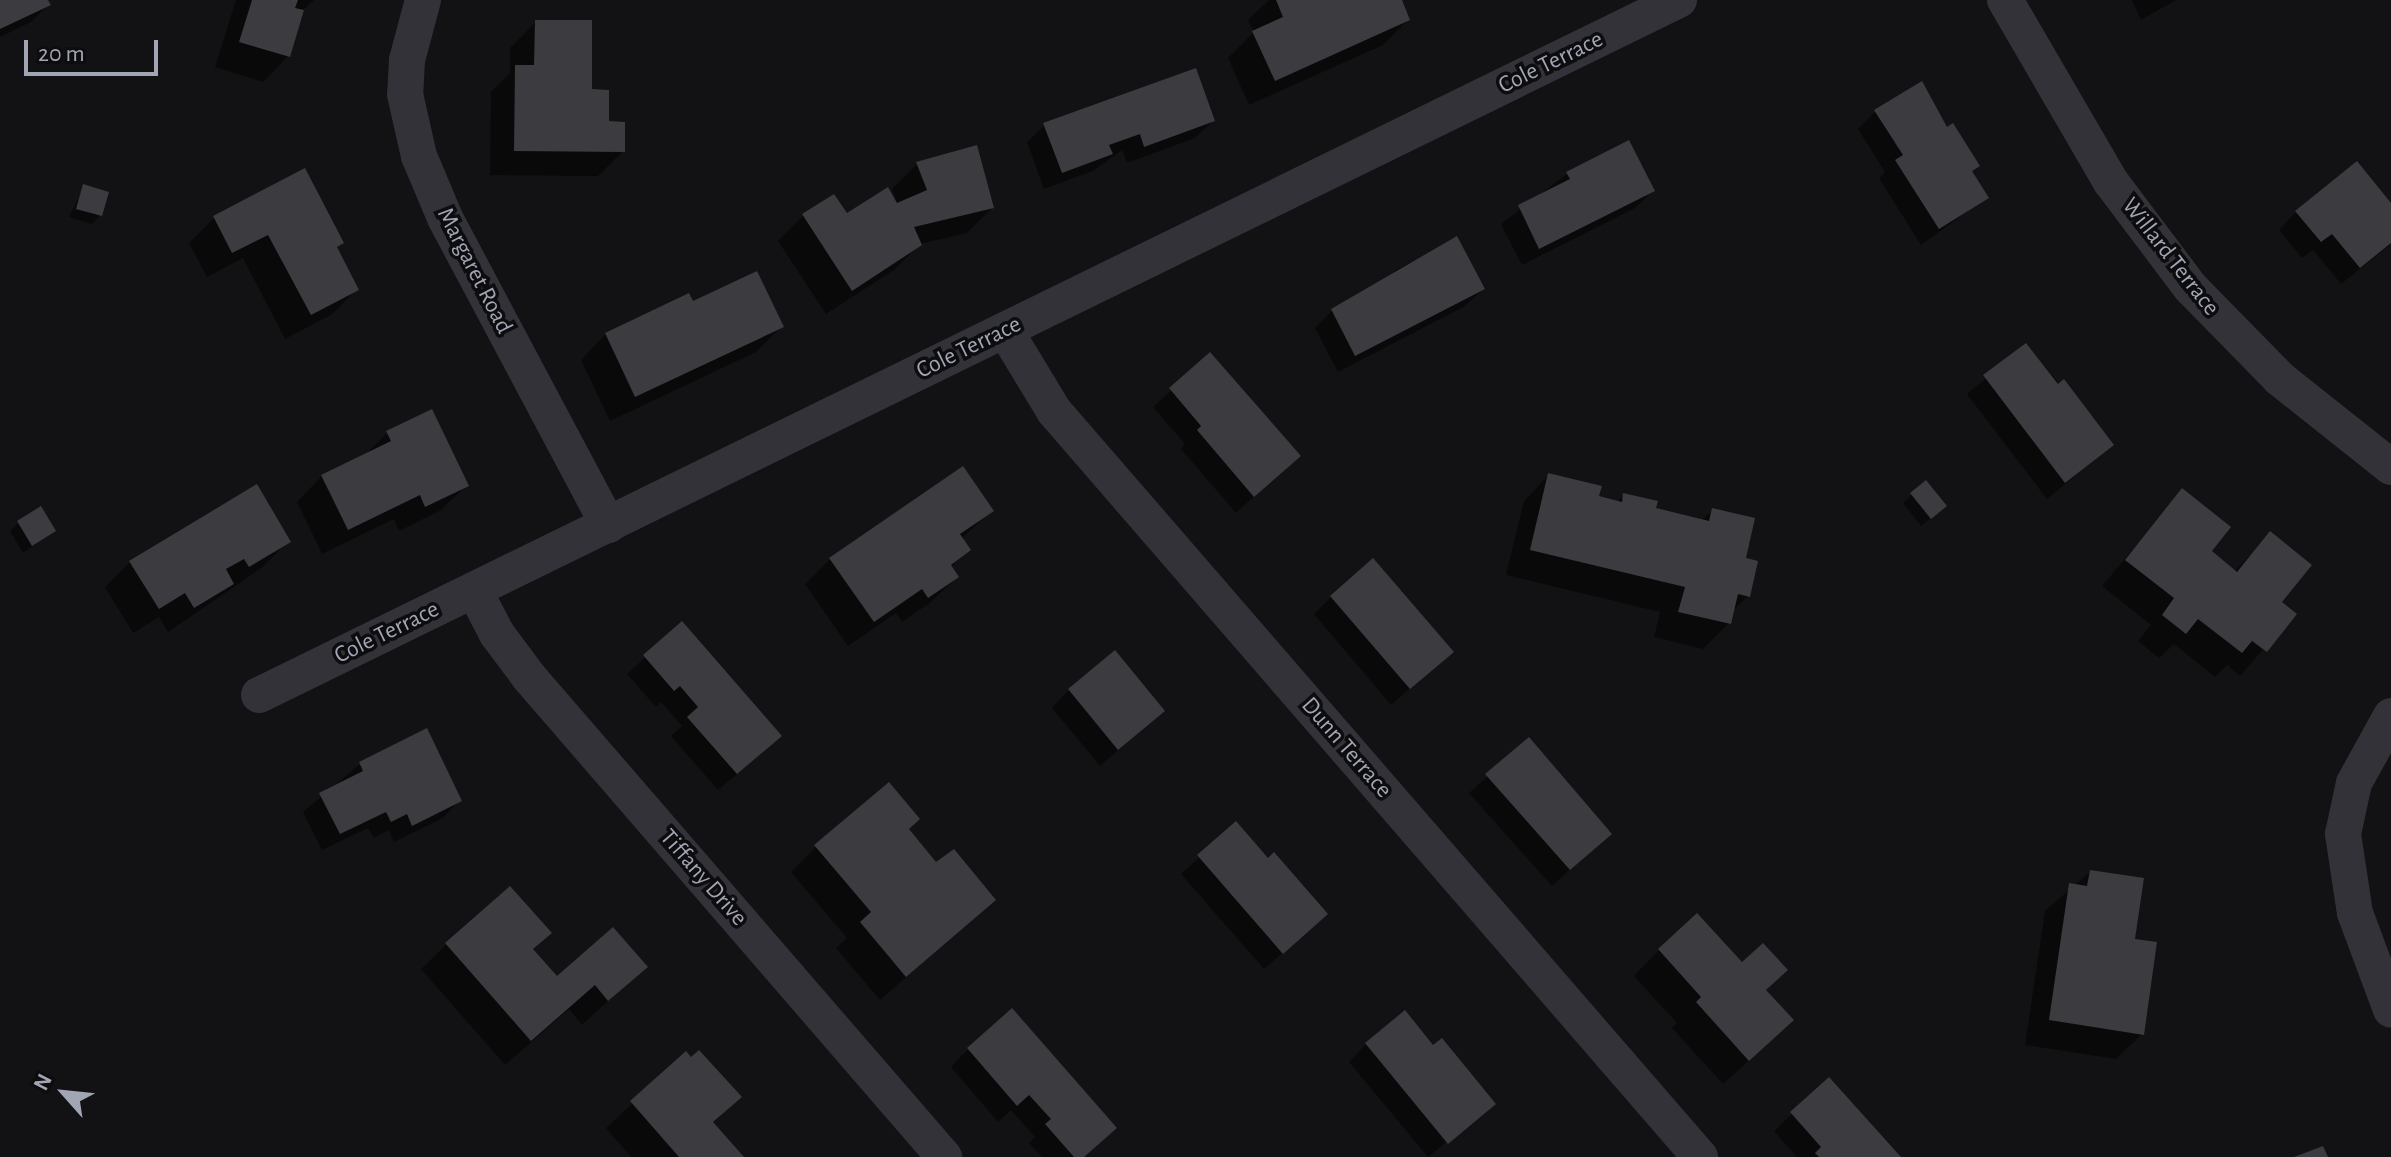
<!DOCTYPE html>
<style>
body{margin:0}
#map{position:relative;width:2391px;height:1157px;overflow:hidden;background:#121113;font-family:"Alegreya Sans",sans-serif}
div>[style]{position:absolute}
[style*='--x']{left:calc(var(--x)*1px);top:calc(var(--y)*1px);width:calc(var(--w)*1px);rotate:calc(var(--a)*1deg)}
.shadow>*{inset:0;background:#0007}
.building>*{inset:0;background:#3c3b40}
.street>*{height:36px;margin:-18px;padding:0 18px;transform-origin:18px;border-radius:18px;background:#323238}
span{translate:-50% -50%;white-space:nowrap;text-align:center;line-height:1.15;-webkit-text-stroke:7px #0d0c0e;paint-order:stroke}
.street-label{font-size:24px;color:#a2a5b4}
.north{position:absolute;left:24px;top:1053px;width:80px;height:80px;-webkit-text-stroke:6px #0d0c0e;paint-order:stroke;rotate:297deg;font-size:22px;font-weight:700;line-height:32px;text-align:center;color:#a2a5b4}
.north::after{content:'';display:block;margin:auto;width:28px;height:36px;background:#a2a5b4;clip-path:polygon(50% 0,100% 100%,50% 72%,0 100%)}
.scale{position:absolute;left:24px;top:40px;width:134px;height:36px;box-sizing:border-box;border:4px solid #a2a5b4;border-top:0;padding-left:10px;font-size:24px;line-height:28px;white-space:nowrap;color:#a2a5b4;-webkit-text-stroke:6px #0d0c0e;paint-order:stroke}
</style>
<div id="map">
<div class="shadow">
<i style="clip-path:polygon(0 0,47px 0,49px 4px,31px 22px,0 37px)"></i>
<i style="clip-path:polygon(236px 0,314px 0,301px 12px,288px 56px,263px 82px,215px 67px)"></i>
<i style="clip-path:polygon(1269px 0,1399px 0,1408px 20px,1383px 45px,1249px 105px,1228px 58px,1254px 32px,1248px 20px)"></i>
<i style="clip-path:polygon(2132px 0,2176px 0,2141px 20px)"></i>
<i style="clip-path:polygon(536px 22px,590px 91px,623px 151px,598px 176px,490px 175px,491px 92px,510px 73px,510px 48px)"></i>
<i style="clip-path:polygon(1875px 112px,1946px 130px,1977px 166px,1971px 172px,1986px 198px,1921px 245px,1879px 178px,1885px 172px,1858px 129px)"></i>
<i style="clip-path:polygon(1213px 121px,1195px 138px,1127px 163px,1122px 150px,1093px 171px,1044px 189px,1027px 142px,1045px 125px)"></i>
<i style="clip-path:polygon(917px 164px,992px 208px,967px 233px,920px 244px,894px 270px,826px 314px,778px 241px,803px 216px,846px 216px,896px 200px,892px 189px)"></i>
<i style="clip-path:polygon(1567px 174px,1653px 191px,1635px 208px,1522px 265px,1501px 224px)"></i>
<i style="clip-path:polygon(84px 187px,100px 215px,92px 224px,69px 217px)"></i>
<i style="clip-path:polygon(2391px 206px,2391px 244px,2341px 284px,2313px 250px,2302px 258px,2279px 230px,2296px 212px)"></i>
<i style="clip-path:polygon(214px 218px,342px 243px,336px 249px,356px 290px,331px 315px,285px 339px,243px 258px,207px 277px,189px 243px)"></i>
<i style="clip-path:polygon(1457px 239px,1483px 289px,1465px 306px,1338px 372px,1315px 328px,1332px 311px,1381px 285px,1396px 270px)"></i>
<i style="clip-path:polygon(692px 304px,781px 327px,756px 352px,610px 421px,581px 360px,606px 334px)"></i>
<i style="clip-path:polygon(2026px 345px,2112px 445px,2047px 499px,1967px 394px)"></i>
<i style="clip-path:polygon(1210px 355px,1298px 456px,1236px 513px,1181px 449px,1185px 444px,1153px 407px)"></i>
<i style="clip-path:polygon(431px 412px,467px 485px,441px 510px,399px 531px,394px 519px,322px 554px,297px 502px,322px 476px,363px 457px,387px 433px)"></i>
<i style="clip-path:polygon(1549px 475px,1597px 497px,1617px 502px,1624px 495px,1653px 510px,1701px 521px,1713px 510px,1744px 559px,1748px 596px,1731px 612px,1729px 623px,1703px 649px,1654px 637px,1660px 612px,1506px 575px,1524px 501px)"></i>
<i style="clip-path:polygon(1926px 482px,1936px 514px,1921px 526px,1903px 503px)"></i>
<i style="clip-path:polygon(2182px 491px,2209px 551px,2234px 572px,2270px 534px,2279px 603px,2294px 614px,2240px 676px,2227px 665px,2215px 677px,2174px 644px,2159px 658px,2138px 641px,2151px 625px,2102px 586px)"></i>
<i style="clip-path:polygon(991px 511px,961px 539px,969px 550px,950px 568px,957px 577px,931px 602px,902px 622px,896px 613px,848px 646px,805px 584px,830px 559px)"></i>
<i style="clip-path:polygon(18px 523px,54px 531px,23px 553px,10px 531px)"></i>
<i style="clip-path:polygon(288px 541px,263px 567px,168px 632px,159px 617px,133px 633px,105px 587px,130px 562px)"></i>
<i style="clip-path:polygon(1331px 597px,1451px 652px,1391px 705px,1314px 614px)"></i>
<i style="clip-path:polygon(682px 624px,762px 753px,718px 790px,671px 736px,682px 726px,661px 702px,656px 707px,627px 674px)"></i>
<i style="clip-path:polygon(1069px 690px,1163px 711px,1100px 766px,1052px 708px)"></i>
<i style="clip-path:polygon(1529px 740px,1609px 834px,1552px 886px,1469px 793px)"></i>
<i style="clip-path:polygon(360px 764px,460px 800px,443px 818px,394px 842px,389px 830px,374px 838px,368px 828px,322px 850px,303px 812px)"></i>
<i style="clip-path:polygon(1236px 824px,1308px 931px,1264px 969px,1181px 874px)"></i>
<i style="clip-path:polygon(816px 847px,936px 865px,994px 900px,880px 1000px,836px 948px,847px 938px,791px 872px)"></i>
<i style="clip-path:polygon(2090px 872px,2132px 941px,2142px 1034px,2116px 1059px,2025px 1045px,2045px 911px)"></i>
<i style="clip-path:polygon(447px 944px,531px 950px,557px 979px,645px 967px,582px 1025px,569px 1009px,505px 1065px,421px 969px)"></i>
<i style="clip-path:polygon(1659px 950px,1764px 991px,1766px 1045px,1723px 1084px,1672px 1028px,1677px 1023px,1634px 976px)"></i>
<i style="clip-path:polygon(1366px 1044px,1433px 1048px,1494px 1103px,1428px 1157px,1349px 1062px)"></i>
<i style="clip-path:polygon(968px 1049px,1115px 1128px,1084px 1157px,1042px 1157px,1029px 1143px,1035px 1137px,1011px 1110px,998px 1122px,951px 1067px)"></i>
<i style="clip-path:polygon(686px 1054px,739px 1097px,712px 1124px,741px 1157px,631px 1157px,606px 1128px)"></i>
<i style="clip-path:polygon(1829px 1080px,1899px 1157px,1797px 1157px,1774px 1131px)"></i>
</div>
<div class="building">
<i style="clip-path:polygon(0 0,48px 0,51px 5px,0 29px)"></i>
<i style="clip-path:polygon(252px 0,298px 0,295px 8px,304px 10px,290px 57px,239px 42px)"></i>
<i style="clip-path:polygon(1276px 0,1402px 0,1410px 20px,1275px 81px,1252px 31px,1283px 17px)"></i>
<i style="clip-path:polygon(535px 20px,592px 20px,592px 89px,609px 90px,609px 121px,625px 122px,625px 152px,514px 151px,515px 65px,534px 65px)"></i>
<i style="clip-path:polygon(1196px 68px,1215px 121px,1144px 147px,1140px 134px,1109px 145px,1113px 154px,1062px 173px,1043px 123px)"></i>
<i style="clip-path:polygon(1922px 81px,1947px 127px,1953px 123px,1980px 166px,1972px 171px,1989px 198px,1939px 229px,1895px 160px,1903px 155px,1874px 110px)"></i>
<i style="clip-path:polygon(1629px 140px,1655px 191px,1539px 249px,1518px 205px,1570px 179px,1566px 172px)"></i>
<i style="clip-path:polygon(977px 145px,994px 208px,914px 227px,922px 245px,852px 291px,802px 214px,834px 194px,847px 213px,888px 187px,897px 203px,927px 190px,916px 162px)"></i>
<i style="clip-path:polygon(2357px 161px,2391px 203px,2391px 243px,2360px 268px,2332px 234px,2321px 242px,2295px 211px)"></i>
<i style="clip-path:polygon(305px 168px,344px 243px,337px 247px,359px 290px,311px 315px,268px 235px,232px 253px,213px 216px)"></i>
<i style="clip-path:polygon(83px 184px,109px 192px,102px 216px,76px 209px)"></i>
<i style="clip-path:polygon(1457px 236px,1485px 289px,1355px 356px,1331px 309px)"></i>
<i style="clip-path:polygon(757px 271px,784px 327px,635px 397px,605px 333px,689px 293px,693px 301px)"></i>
<i style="clip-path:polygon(2026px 343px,2058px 384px,2064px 379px,2114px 445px,2065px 483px,1983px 375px)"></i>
<i style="clip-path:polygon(1210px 352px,1301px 456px,1254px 497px,1197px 430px,1201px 426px,1169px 388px)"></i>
<i style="clip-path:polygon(432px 409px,469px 486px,425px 507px,420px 495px,348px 530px,321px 475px,391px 441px,386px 431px)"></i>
<i style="clip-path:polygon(963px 466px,994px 511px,960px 534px,971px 550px,951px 565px,959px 577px,928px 598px,922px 589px,874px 622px,829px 558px)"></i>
<i style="clip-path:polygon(1548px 473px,1602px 486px,1599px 496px,1622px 502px,1623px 493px,1658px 501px,1656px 508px,1709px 521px,1712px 508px,1755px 518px,1746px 558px,1758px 561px,1750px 597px,1738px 594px,1731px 624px,1678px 612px,1685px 587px,1530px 550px)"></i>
<i style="clip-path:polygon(1926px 480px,1947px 506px,1931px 519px,1910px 493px)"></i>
<i style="clip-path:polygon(257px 484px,291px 542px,249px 567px,244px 559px,226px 569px,234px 584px,194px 608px,185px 593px,159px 609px,129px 561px)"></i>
<i style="clip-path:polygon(2182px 488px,2231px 527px,2212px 551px,2237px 572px,2270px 531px,2312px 565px,2282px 602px,2297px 614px,2267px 652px,2252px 641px,2242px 653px,2198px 619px,2186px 634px,2162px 615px,2174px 598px,2125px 560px)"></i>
<i style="clip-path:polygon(41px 506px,56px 531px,32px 546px,17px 521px)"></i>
<i style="clip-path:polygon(1373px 558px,1454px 652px,1410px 689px,1330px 596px)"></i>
<i style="clip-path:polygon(682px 621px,782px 736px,737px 774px,687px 717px,698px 707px,680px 686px,674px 691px,643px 655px)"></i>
<i style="clip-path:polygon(1115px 650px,1165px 711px,1118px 750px,1068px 689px)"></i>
<i style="clip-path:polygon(427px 728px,462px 801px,412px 826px,407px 814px,391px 822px,386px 812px,340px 834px,319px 793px,363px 771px,359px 762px)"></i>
<i style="clip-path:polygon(1529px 737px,1612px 834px,1570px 870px,1485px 774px)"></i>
<i style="clip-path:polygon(889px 782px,920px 819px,909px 829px,936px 862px,954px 849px,996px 900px,906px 977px,860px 922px,871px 912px,814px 845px)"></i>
<i style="clip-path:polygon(1236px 821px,1268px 858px,1274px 852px,1328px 914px,1283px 954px,1197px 855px)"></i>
<i style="clip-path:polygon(2090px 870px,2144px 878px,2135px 939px,2157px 942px,2144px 1035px,2049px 1020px,2069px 883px,2087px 886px)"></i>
<i style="clip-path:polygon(510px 886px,552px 933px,533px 949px,557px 976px,613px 927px,648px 967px,608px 1001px,595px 985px,531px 1041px,445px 943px)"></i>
<i style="clip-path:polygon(1697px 913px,1742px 962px,1763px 943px,1788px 970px,1766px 990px,1794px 1020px,1749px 1061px,1696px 1002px,1701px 997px,1658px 949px)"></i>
<i style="clip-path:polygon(1012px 1008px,1117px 1128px,1084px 1157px,1074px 1157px,1045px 1124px,1051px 1119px,1029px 1095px,1017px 1106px,967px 1048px)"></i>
<i style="clip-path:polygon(1405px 1010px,1433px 1045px,1442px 1038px,1496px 1104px,1448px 1144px,1365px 1043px)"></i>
<i style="clip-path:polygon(699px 1050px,742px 1097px,713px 1122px,744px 1157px,679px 1157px,630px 1101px,686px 1051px,691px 1057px)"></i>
<i style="clip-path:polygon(1829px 1077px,1901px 1157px,1819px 1157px,1815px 1153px,1821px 1147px,1790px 1112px)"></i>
<i style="clip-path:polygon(2323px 1146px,2328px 1157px,2294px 1157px)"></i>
</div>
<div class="street">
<i style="--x:423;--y:0;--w:62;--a:104.9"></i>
<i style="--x:407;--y:60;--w:34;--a:93"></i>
<i style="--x:405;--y:94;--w:64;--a:77.3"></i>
<i style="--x:419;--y:156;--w:67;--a:67.2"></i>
<i style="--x:445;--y:218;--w:348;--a:62"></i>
<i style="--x:2005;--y:0;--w:211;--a:59.8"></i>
<i style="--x:2111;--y:182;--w:133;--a:53"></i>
<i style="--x:2191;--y:288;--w:126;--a:45.6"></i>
<i style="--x:2279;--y:378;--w:143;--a:38.5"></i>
<i style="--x:1005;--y:330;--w:95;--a:58.8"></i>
<i style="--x:1054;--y:411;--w:987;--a:49.11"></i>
<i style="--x:474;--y:590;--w:50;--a:62.4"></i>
<i style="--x:497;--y:634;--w:54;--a:53.3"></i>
<i style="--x:529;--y:677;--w:635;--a:49.15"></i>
<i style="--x:259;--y:695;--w:1581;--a:-26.08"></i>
<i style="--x:2391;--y:716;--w:77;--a:118.9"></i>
<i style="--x:2354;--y:783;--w:52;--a:102.2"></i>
<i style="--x:2343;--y:834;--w:80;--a:81.4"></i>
<i style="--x:2355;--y:913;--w:103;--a:69.6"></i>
</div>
<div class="street-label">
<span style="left:1551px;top:63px;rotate:-26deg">Cole Terrace</span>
<span style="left:2170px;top:257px;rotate:52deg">Willard Terrace</span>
<span style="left:474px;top:271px;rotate:63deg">Margaret Road</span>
<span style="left:969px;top:348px;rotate:-26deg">Cole Terrace</span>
<span style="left:387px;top:633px;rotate:-26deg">Cole Terrace</span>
<span style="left:1346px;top:748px;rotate:49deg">Dunn Terrace</span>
<span style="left:703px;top:878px;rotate:49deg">Tiffany Drive</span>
</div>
<div class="north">N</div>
<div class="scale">20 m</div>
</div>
